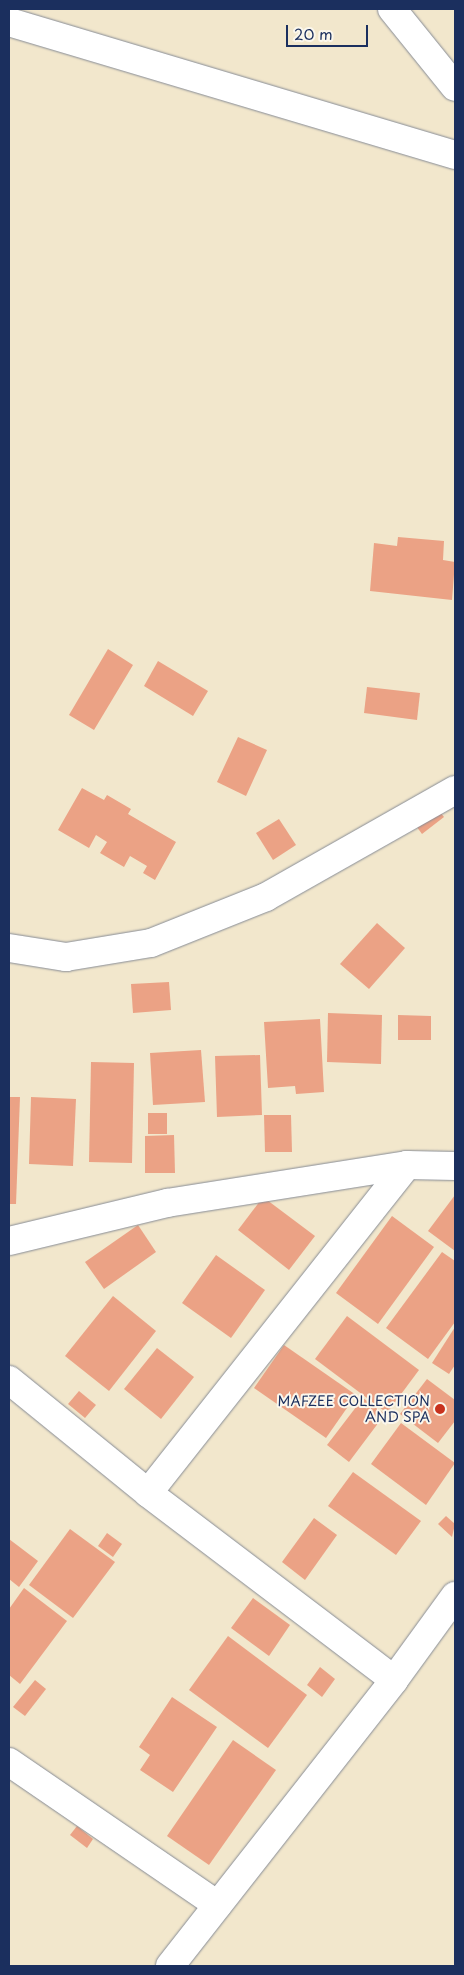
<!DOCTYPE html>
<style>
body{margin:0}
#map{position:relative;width:464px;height:1975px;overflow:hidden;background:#f2e7cc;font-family:"Playpen Sans",sans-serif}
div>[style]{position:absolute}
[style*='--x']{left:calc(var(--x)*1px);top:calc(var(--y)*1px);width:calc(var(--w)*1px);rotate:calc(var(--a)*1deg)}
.building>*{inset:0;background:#eba285}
.roads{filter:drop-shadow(0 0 1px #868b95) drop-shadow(0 0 1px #868b95)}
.minor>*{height:28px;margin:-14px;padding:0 14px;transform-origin:14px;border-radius:14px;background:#fff}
.dots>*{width:14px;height:14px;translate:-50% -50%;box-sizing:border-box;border:2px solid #fbf7ec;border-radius:50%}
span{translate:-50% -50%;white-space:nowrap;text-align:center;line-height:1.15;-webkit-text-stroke:4px #fbf7ec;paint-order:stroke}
.poi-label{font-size:14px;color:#1b2f5e}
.right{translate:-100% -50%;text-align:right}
.frame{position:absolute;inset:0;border:10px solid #1b2f5e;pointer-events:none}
.scale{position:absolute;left:286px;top:25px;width:82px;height:22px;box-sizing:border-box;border:2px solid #1b2f5e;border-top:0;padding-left:6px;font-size:15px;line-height:18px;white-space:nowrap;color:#1b2f5e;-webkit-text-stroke:4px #fbf7ec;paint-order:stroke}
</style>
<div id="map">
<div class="building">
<i style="clip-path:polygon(398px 537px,444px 541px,443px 560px,455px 562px,452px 600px,370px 591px,374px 543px,397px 546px)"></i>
<i style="clip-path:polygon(108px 649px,133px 665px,94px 730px,69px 715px)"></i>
<i style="clip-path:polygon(158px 661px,208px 691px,193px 716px,144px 686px)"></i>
<i style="clip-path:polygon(367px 687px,420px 693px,417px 720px,364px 713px)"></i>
<i style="clip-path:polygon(238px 737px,267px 750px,246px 796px,217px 782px)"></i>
<i style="clip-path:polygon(82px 788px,104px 800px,107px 795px,131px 809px,128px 814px,176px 842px,155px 880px,143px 873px,147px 866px,130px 856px,124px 867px,100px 853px,107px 842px,96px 835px,89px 848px,58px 830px)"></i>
<i style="clip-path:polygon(433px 803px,444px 817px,422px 834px,411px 819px)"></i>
<i style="clip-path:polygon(279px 819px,296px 845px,273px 860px,256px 833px)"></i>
<i style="clip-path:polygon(377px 923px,405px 948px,369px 989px,340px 964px)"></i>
<i style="clip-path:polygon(169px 982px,171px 1010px,133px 1013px,131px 984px)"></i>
<i style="clip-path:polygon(328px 1013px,382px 1015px,381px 1064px,327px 1062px)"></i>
<i style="clip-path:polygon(398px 1015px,431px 1016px,431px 1040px,398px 1040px)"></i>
<i style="clip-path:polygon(320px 1019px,324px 1092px,296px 1094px,295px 1086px,268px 1088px,264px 1022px)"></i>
<i style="clip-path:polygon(201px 1050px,205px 1102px,153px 1105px,150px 1053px)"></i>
<i style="clip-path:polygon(260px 1055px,262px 1115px,217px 1117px,215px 1056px)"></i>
<i style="clip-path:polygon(91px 1062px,134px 1063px,132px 1163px,89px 1162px)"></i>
<i style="clip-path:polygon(9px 1097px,20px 1097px,16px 1204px,9px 1204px)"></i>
<i style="clip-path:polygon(31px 1097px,76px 1099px,73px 1166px,29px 1164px)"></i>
<i style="clip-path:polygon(148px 1113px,167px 1113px,167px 1134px,148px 1134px)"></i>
<i style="clip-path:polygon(264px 1115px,291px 1115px,292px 1152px,265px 1152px)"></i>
<i style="clip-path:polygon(174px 1135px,175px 1173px,145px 1173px,145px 1136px)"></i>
<i style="clip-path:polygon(455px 1195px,455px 1251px,428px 1231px)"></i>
<i style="clip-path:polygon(263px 1197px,315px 1236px,289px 1270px,238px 1230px)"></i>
<i style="clip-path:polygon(392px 1216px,434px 1247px,378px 1324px,336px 1293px)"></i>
<i style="clip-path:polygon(138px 1225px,156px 1252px,104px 1289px,85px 1262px)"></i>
<i style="clip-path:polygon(442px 1252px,455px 1261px,455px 1322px,428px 1359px,386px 1328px)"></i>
<i style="clip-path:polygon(216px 1255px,265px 1290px,231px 1338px,182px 1303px)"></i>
<i style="clip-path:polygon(113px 1296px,156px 1331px,109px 1391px,65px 1356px)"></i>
<i style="clip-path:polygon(347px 1316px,419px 1370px,387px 1413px,315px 1359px)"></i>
<i style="clip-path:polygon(455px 1327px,455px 1365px,449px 1374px,432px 1363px)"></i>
<i style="clip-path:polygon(284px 1345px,356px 1395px,326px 1438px,254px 1388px)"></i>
<i style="clip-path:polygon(157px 1348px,194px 1377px,161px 1419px,124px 1389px)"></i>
<i style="clip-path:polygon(427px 1379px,455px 1400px,455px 1421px,438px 1443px,400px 1414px)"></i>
<i style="clip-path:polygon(79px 1391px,96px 1405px,85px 1418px,68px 1404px)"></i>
<i style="clip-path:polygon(363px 1398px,385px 1414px,349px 1462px,327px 1445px)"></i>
<i style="clip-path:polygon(401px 1423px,455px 1463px,426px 1505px,371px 1464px)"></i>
<i style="clip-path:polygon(353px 1472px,421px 1521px,396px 1555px,328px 1506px)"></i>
<i style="clip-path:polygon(446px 1516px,455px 1524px,452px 1537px,438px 1524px)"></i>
<i style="clip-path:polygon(314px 1518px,337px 1535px,305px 1580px,282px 1562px)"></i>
<i style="clip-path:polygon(70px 1529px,115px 1562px,73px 1618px,29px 1585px)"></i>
<i style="clip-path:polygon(107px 1533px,122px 1544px,113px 1557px,98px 1546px)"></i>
<i style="clip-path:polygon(9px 1539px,38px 1561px,19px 1587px,9px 1579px)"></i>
<i style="clip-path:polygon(24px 1588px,67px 1621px,20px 1684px,9px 1675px,9px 1609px)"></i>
<i style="clip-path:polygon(253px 1598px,290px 1625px,269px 1656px,231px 1628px)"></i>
<i style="clip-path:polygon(228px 1636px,307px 1695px,268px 1748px,189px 1690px)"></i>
<i style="clip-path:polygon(320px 1667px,335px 1679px,322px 1697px,307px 1685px)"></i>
<i style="clip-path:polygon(35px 1680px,46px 1689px,25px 1716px,13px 1707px)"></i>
<i style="clip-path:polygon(172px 1697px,217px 1727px,173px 1792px,140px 1770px,150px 1755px,139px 1747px)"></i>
<i style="clip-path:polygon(233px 1740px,276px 1770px,209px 1865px,167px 1836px)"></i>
<i style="clip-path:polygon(77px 1826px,93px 1839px,87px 1848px,70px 1835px)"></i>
</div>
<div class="roads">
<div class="minor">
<i style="--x:392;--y:9;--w:100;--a:51.1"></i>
<i style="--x:9;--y:22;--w:465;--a:16.6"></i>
<i style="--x:9;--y:948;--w:58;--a:9"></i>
<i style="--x:66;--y:957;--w:86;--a:-9.4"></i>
<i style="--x:151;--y:943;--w:124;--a:-21.8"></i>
<i style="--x:266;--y:897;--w:217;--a:-29.5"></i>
<i style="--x:9;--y:1241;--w:163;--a:-13.5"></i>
<i style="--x:167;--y:1203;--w:243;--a:-9"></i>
<i style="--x:407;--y:1165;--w:48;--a:1.2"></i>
<i style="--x:9;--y:1380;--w:179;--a:39.1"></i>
<i style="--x:148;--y:1493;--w:309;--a:37.2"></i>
<i style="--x:148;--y:1493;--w:418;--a:-51.7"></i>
<i style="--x:9;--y:1762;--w:253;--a:34.4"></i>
<i style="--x:170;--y:1966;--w:363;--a:-51.9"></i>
<i style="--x:394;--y:1680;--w:104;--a:-54"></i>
</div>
</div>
<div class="dots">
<i style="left:440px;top:1409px;background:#c8321e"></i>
</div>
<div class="poi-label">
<span class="right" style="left:430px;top:1409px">MAFZEE COLLECTION<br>AND SPA</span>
</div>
<div class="frame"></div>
<div class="scale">20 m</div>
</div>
